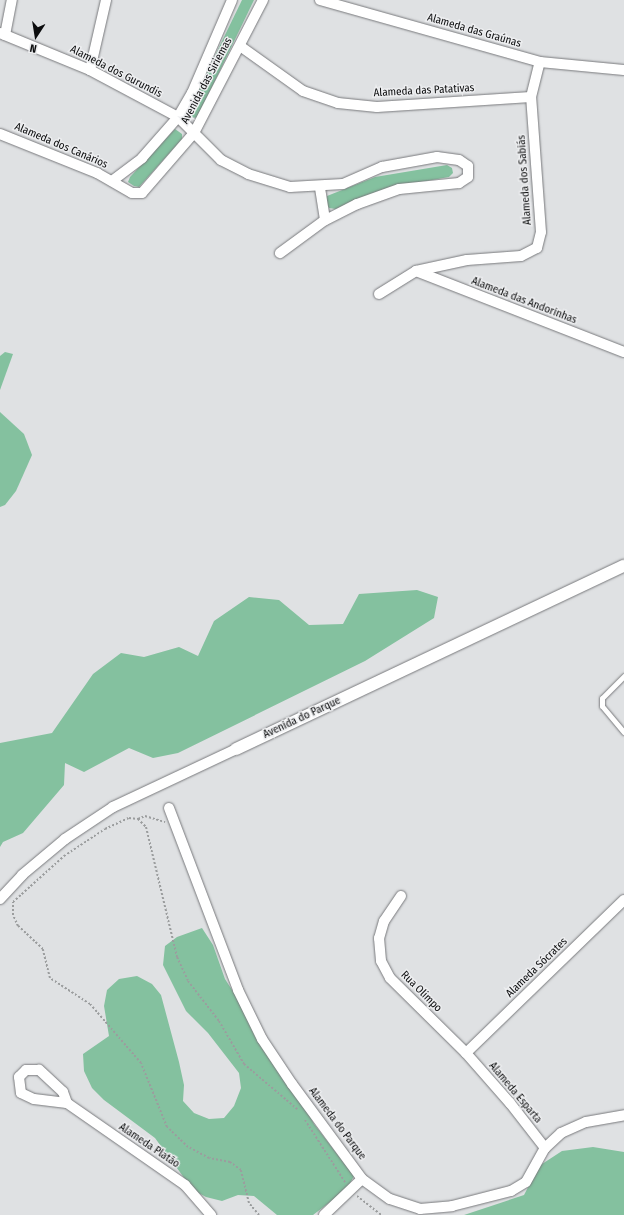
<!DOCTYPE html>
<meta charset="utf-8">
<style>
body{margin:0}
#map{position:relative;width:624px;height:1215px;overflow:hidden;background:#dfe1e3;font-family:"Fira Sans Condensed",sans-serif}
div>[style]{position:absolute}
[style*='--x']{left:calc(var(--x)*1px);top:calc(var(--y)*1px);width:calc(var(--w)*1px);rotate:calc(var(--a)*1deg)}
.green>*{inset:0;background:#84c19f}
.path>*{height:2px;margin-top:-1px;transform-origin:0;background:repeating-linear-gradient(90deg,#9b9d9e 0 2px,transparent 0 4px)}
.roads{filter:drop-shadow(0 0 1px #78797c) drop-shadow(0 0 1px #78797c)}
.service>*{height:5px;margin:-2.5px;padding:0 2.5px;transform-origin:2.5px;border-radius:2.5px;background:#fff}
.minor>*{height:10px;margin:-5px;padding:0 5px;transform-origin:5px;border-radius:5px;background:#fff}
.tertiary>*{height:12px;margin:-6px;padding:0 6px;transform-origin:6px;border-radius:6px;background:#fff}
span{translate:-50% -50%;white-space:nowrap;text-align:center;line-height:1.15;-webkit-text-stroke:3px #edeef0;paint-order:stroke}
.street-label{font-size:11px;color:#0b0c0d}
.north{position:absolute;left:16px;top:16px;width:40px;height:40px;-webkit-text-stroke:3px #edeef0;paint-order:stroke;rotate:192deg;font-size:11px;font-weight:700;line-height:16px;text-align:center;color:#0b0c0d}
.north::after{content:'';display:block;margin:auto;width:14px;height:18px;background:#0b0c0d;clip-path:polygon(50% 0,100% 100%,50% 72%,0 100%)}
</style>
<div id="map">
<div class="green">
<i style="clip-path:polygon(242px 0,254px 0,197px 118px,189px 117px,187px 113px)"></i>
<i style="clip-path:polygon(175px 129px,182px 134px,182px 139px,139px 187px,134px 186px,128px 182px,130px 177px)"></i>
<i style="clip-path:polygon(447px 165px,452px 168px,453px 173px,449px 177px,393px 187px,336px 209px,329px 208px,326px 203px,327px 196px,375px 177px)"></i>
<i style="clip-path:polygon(5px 352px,13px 354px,0 390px,0 356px)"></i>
<i style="clip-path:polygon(0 412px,24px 434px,32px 455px,16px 491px,5px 505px,0 507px)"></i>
<i style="clip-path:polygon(417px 590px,438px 597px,434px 618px,365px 661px,178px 753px,153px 758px,129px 748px,84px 772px,65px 763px,64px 785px,23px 833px,3px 842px,0 847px,0 743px,52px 733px,93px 674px,121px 653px,144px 657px,179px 647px,198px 656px,214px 621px,249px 597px,279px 600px,309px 625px,343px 624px,359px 594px)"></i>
<i style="clip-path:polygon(202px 928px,213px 945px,225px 979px,299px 1094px,314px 1124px,354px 1176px,347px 1189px,313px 1215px,277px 1215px,254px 1196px,238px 1195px,222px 1201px,206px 1197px,193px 1190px,155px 1138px,104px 1100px,92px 1088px,84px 1071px,83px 1054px,109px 1036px,104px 1006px,107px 990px,119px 979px,137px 976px,152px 984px,161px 995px,179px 1062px,184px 1085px,183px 1101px,194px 1113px,209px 1119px,224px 1118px,234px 1106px,241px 1088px,239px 1073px,208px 1033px,186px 1011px,163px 965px,165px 946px,177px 937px)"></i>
<i style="clip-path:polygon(593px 1147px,624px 1152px,624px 1215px,464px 1215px,524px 1195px,539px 1166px,562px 1151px)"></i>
</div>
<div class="path">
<i style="--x:138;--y:819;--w:8;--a:-23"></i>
<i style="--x:145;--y:816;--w:21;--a:17"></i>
<i style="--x:305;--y:1120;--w:74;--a:57.2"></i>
<i style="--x:357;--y:1196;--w:31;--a:38"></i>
<i style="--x:259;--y:1215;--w:16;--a:-130"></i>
<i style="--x:249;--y:1203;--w:34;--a:-104"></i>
<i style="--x:241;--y:1170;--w:14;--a:-144"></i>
<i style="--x:230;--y:1162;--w:21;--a:-169"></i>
<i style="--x:209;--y:1158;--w:24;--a:-152"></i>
<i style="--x:188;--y:1147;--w:29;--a:-136"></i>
<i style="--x:167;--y:1127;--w:69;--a:-112.1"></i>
<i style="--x:141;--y:1063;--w:78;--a:-130.8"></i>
<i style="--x:90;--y:1004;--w:48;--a:-147"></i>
<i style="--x:50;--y:978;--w:30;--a:-104"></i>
<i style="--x:43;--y:949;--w:34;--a:-137"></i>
<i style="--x:18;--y:926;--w:12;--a:-114"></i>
<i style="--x:13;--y:915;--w:13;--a:-90"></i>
<i style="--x:13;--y:902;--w:69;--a:-42"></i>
<i style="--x:64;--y:856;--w:49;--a:-33.4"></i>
<i style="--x:105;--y:829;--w:26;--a:-25"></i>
<i style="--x:129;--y:818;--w:9;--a:6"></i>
<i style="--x:138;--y:819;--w:11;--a:45"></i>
<i style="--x:146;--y:827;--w:134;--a:76.6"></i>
<i style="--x:177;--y:957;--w:26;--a:65"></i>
<i style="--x:188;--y:981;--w:51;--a:52.2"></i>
<i style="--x:219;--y:1021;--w:50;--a:59.8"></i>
<i style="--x:244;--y:1064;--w:70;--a:40.3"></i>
</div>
<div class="roads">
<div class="service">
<i style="--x:624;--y:676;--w:31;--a:135"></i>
<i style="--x:602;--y:698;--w:8;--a:90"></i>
<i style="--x:602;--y:706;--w:34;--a:50"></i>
</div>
<div class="minor">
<i style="--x:320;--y:0;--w:229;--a:15.7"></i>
<i style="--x:540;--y:62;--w:84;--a:5.4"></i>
<i style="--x:0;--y:33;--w:97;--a:22.3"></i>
<i style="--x:90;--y:70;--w:100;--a:28.1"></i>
<i style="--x:178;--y:117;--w:61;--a:45"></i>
<i style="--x:221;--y:160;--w:30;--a:27"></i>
<i style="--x:248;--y:174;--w:44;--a:17.2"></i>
<i style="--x:290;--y:187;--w:53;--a:-3.2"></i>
<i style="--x:343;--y:184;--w:43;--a:-23.6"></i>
<i style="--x:382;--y:167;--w:56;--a:-10.3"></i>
<i style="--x:437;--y:157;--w:22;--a:8"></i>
<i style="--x:459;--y:160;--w:11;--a:34"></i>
<i style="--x:468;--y:166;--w:11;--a:90"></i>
<i style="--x:468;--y:177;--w:11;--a:146"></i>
<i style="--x:459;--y:183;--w:60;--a:174.3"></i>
<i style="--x:399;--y:189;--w:45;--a:160.3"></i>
<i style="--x:357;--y:204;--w:36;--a:153"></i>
<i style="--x:325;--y:220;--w:56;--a:143.7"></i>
<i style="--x:5;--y:35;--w:36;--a:-79"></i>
<i style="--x:240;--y:46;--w:77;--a:35.5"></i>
<i style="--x:303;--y:91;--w:37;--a:19"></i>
<i style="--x:338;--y:103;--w:39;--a:6"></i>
<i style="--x:377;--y:107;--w:154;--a:-3.7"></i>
<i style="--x:90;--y:70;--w:72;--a:-77.1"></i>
<i style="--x:0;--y:134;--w:105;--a:21.9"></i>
<i style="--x:97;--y:173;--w:40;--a:29.7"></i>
<i style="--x:132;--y:193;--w:10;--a:0"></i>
<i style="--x:142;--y:193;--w:79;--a:-49.1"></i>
<i style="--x:194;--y:133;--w:150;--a:-62.6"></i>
<i style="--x:112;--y:181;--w:38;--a:-37"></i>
<i style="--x:142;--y:158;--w:55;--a:-48.7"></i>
<i style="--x:178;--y:117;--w:28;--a:-60"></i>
<i style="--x:192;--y:93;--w:101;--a:-66.7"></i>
<i style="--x:320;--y:188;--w:32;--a:81"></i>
<i style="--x:416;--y:271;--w:223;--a:21.3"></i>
<i style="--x:379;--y:294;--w:44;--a:-31.9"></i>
<i style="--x:416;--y:271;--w:52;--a:-12.2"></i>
<i style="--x:467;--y:260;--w:54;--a:-4.2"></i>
<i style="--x:521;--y:256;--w:18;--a:-27"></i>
<i style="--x:537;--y:248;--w:16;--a:-76"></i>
<i style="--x:541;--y:232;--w:135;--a:-94.2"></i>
<i style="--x:531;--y:97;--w:36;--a:-76"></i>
<i style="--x:169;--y:808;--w:195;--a:69.2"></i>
<i style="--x:238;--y:990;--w:55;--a:63.9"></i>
<i style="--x:262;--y:1039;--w:54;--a:56.3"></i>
<i style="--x:292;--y:1084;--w:118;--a:53.6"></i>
<i style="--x:362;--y:1179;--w:34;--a:36"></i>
<i style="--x:390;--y:1199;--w:32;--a:18"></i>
<i style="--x:420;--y:1209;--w:32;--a:-5"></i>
<i style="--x:452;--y:1206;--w:61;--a:-14.3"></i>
<i style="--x:511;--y:1191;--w:17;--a:-31"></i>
<i style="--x:526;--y:1182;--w:39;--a:-61"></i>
<i style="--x:545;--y:1148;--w:22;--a:-43"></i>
<i style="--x:561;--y:1133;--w:27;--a:-24"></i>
<i style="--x:586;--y:1122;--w:39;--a:-10"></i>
<i style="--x:401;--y:896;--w:30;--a:124"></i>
<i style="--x:384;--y:921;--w:18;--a:106"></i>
<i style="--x:379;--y:938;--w:23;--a:85"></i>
<i style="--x:381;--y:961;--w:19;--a:62"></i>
<i style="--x:390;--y:978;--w:107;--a:44.6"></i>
<i style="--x:466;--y:1053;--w:67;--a:48.7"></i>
<i style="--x:510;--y:1103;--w:57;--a:52.1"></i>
<i style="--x:0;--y:899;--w:33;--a:-47"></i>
<i style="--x:22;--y:875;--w:56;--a:-39.9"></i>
<i style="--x:65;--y:839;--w:58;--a:-33.7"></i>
<i style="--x:113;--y:807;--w:136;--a:-25.2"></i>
<i style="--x:466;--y:1053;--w:220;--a:-44.1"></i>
<i style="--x:67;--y:1103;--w:12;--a:-110"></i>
<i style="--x:63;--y:1092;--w:33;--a:-137"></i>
<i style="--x:39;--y:1070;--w:13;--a:180"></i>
<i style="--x:26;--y:1070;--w:10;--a:135"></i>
<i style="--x:19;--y:1077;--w:16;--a:83"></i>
<i style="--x:21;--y:1093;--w:14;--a:25"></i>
<i style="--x:34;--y:1099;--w:33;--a:7"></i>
<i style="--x:67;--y:1103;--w:144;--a:34.8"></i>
<i style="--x:185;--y:1185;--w:40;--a:49"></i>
<i style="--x:324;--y:1215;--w:52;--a:-43.5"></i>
</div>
<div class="tertiary">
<i style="--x:236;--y:749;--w:429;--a:-25.3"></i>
</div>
</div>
<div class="street-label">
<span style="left:474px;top:31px;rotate:16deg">Alameda das Graúnas</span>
<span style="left:116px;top:72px;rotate:27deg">Alameda dos Gurundis</span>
<span style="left:207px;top:81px;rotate:-62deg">Avenida das Siriemas</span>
<span style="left:424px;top:91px;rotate:-3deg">Alameda das Patativas</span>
<span style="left:61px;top:146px;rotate:23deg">Alameda dos Canários</span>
<span style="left:525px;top:180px;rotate:-94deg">Alameda dos Sabiás</span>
<span style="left:524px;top:301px;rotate:21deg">Alameda das Andorinhas</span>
<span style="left:302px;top:718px;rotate:-25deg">Avenida do Parque</span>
<span style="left:537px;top:968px;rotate:-44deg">Alameda Sócrates</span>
<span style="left:421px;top:992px;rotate:45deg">Rua Olimpo</span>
<span style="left:515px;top:1093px;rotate:50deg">Alameda Esparta</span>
<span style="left:337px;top:1124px;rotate:53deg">Alameda do Parque</span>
<span style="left:149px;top:1146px;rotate:34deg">Alameda Platão</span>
</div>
<div class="north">N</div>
</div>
